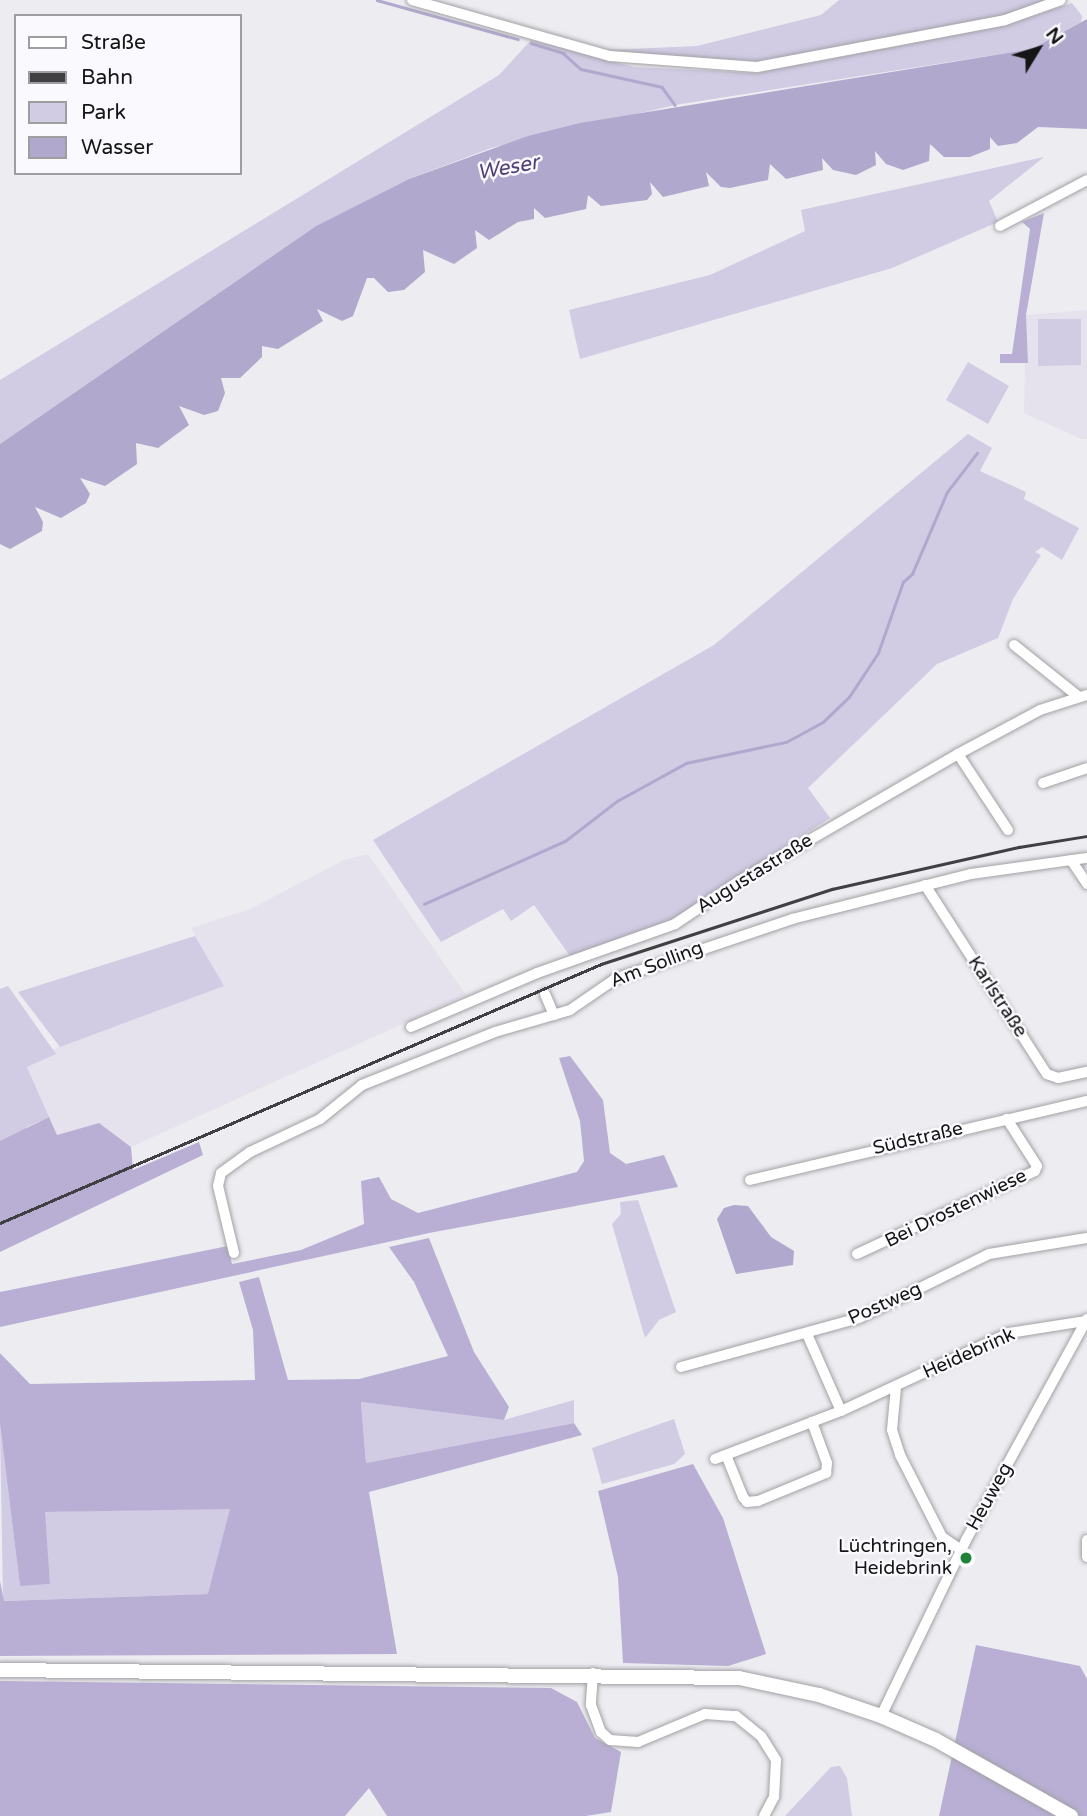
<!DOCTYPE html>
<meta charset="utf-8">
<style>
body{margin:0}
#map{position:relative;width:1087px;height:1816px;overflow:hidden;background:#edecf0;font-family:"Varela Round",sans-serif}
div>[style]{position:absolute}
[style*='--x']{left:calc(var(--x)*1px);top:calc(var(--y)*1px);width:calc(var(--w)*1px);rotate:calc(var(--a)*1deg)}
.built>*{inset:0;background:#e5e2ee}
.green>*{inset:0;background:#d1cbe4}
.forest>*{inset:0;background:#b9afd5}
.water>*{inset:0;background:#b1a8cd}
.stream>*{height:2.5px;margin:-1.25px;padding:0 1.25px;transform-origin:1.25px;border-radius:1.25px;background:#b1a8cd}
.roads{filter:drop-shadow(0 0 2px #a2a1a5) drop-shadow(0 0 2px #a2a1a5)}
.minor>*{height:10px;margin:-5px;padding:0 5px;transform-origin:5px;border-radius:5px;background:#fff}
.secondary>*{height:14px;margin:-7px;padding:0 7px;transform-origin:7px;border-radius:7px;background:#fff}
.rail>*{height:2.5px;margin:-1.25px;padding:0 1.25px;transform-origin:1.25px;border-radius:1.25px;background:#403f41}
.dots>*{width:19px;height:19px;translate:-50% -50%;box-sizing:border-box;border:4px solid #faf9fd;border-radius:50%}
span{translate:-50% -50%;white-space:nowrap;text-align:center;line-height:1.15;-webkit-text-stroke:5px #faf9fd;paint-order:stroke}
.street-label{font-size:19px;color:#151516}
.poi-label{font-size:19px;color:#151516}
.right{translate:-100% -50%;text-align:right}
.water-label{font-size:21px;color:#504073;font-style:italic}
.legend{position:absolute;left:14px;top:14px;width:228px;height:161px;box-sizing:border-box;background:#faf9fd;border:2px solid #9e9ea1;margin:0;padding:9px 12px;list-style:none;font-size:21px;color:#151516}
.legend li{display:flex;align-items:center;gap:14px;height:35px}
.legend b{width:35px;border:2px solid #9e9ea1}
.north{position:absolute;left:1003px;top:14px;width:70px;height:70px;-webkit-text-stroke:5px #faf9fd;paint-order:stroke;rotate:52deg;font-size:19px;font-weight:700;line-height:28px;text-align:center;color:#151516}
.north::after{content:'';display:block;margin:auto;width:24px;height:32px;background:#151516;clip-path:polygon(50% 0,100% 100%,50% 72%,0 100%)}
</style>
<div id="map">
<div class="built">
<i style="clip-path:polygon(1087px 310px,1087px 439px,1081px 439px,1024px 413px,1026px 315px)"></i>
<i style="clip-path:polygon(368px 854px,466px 995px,131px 1147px,99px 1123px,57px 1135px,24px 1060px,223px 986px,191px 928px,250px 909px,344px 860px)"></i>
</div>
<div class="green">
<i style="clip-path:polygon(839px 0,1044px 0,1020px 12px,756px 63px,606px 50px,697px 46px,821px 15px)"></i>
<i style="clip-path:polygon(1072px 3px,1082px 16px,1081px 22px,1032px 49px,675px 105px,491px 148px,409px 179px,316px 226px,0 444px,0 380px,499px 75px,531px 40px,634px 67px,757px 73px,1006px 25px)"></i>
<i style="clip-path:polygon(1044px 157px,989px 201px,998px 222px,892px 268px,580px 359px,569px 310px,710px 275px,805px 231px,801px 210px)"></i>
<i style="clip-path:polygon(1038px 319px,1081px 319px,1081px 365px,1038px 366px)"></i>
<i style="clip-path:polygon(968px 362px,1009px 386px,988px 424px,946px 400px)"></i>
<i style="clip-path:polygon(968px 434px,992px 448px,980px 471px,1026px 492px,1024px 499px,1079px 528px,1062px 560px,1042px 547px,1035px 552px,1041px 555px,1013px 599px,998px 638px,937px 664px,808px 788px,830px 818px,672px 919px,570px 956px,534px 905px,511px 921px,503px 909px,441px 942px,373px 840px,714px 645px)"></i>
<i style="clip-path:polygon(195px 936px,224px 986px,60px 1047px,18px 992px)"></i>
<i style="clip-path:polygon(8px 986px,56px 1054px,27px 1067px,49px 1117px,27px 1127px,0 1198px,0 989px)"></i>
<i style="clip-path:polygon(638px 1200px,676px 1312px,659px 1320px,645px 1338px,612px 1224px,621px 1214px,620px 1202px)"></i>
<i style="clip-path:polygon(574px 1400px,574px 1423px,366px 1463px,361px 1402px,504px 1420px)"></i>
<i style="clip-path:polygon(674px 1419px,685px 1454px,674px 1464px,602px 1484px,592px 1448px)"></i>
<i style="clip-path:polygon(0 1424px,20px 1585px,50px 1584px,44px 1512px,231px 1508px,209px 1594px,3px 1601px)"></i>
<i style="clip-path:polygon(840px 1766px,847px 1778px,852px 1816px,785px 1816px,831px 1767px)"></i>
</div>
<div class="forest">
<i style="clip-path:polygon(1044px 213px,1026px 315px,1028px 363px,1000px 363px,1000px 354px,1012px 354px,1030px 229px,1022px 222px)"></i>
<i style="clip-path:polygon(570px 1056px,603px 1100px,610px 1153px,626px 1164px,664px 1155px,678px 1187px,429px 1233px,0 1327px,0 1292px,228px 1246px,232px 1264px,301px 1250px,364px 1224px,361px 1181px,379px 1177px,391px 1199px,418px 1213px,577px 1172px,584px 1161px,580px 1121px,559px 1058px)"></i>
<i style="clip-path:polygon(49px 1117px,57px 1135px,99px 1123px,131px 1147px,133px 1170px,199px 1142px,203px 1155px,0 1252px,0 1141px)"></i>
<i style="clip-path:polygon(429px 1238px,474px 1352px,509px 1407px,504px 1420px,361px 1402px,366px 1463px,574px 1423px,582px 1435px,369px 1492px,397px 1654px,0 1656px,0 1581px,4px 1601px,208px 1594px,230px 1509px,45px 1512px,50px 1584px,20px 1586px,0 1424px,0 1353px,30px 1384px,255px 1380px,253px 1330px,239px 1282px,259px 1277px,288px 1380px,359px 1379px,448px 1356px,414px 1282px,389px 1247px)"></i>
<i style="clip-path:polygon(693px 1464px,723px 1518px,766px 1654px,728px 1666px,623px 1663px,618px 1577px,598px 1491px)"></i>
<i style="clip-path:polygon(976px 1645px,1080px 1666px,1087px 1679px,1087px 1816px,939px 1816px)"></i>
<i style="clip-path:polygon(0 1681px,551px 1688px,577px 1702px,595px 1738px,621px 1752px,611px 1812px,586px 1816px,387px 1816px,369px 1788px,345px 1816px,0 1816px)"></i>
</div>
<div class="water">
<i style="clip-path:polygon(1087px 19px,1087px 129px,1038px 127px,1017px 143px,998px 146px,990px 137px,990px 149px,970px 157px,944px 157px,930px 144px,929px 161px,903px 170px,886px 164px,875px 151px,876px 165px,856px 175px,833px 170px,822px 158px,823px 170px,786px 179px,770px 164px,768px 180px,730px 188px,721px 187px,706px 172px,709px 186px,663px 197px,650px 182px,652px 194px,647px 200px,601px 206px,588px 195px,586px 209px,545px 218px,534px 208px,534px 219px,518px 222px,489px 240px,475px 230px,477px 248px,454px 264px,423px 250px,425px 272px,404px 290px,388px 292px,374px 278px,367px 278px,353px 316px,342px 321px,317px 309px,323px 321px,278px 349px,262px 346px,262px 357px,240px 378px,221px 378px,225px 393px,218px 411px,204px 415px,179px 406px,189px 425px,158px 448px,136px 443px,137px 464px,105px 486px,80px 478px,90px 494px,86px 503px,61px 518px,35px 507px,43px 522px,42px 531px,10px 549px,0 544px,0 444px,316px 226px,409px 179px,528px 136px,580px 123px,1032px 49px)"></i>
<i style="clip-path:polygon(734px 1205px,748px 1206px,771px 1237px,794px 1251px,793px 1265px,736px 1274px,717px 1219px,724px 1208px)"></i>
</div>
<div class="stream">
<i style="--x:377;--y:0;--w:146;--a:15.5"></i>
<i style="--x:531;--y:43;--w:34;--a:17"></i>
<i style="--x:563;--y:53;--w:24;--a:42"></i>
<i style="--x:581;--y:69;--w:83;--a:12.5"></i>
<i style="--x:662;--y:87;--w:22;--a:54"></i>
<i style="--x:424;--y:904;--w:154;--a:-24.1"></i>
<i style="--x:565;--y:841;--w:66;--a:-37.6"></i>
<i style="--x:617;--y:801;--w:79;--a:-28.8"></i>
<i style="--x:686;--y:763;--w:102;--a:-11.9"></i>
<i style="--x:786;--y:742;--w:42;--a:-28.4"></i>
<i style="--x:823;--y:722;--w:36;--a:-44"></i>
<i style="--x:849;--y:697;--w:53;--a:-56.6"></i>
<i style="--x:878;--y:653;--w:75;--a:-70.6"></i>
<i style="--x:903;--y:582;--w:12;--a:-42"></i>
<i style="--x:912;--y:574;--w:89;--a:-66.9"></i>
<i style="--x:947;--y:492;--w:49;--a:-52.4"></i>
</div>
<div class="roads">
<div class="minor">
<i style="--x:412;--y:0;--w:206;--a:15.8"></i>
<i style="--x:610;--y:56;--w:147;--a:4.3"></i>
<i style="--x:757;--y:67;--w:252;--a:-10.7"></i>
<i style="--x:1005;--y:20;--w:59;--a:-19.7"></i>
<i style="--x:1000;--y:226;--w:98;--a:-27.9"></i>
<i style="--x:1014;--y:645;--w:83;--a:38.7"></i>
<i style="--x:958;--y:754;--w:91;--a:56.7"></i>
<i style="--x:1043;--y:783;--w:46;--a:-18.8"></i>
<i style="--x:1071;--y:860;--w:29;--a:56"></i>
<i style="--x:925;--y:885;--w:225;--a:57.2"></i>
<i style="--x:1047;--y:1074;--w:12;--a:20"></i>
<i style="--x:1058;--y:1078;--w:30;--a:-12"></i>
<i style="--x:545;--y:994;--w:23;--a:67"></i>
<i style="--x:411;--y:1027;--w:137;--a:-23.2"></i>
<i style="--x:537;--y:973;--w:146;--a:-19.5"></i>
<i style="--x:675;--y:924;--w:77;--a:-33.9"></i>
<i style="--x:739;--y:881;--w:253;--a:-30.1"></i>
<i style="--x:958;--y:754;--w:93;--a:-28.2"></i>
<i style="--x:1040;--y:710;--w:49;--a:-17.7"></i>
<i style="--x:750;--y:1180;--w:346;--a:-13.2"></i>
<i style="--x:234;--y:1253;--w:69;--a:-103.4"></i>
<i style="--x:218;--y:1186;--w:13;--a:-77"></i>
<i style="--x:221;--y:1173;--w:36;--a:-36"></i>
<i style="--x:250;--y:1152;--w:77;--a:-25.2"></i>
<i style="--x:320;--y:1119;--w:54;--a:-39"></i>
<i style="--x:362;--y:1085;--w:143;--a:-21.7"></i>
<i style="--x:495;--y:1032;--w:78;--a:-16.3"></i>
<i style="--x:570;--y:1010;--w:55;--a:-34.6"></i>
<i style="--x:615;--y:979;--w:187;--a:-18.7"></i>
<i style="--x:792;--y:919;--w:185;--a:-14.1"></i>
<i style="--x:971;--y:874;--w:117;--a:-7.9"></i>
<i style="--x:857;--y:1254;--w:196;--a:-25"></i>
<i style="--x:1035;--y:1171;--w:5;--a:-68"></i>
<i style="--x:1037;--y:1166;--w:56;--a:-122.6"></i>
<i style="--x:807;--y:1334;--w:84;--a:66.2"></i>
<i style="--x:681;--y:1367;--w:185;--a:-15.4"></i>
<i style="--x:859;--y:1318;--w:145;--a:-26.2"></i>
<i style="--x:989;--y:1254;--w:99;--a:-9.3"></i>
<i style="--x:896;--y:1387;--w:43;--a:95.3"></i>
<i style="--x:892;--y:1430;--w:26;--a:72"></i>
<i style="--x:900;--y:1455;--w:92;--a:62.9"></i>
<i style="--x:942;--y:1537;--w:23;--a:34"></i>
<i style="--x:726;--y:1455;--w:45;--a:68"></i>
<i style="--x:743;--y:1497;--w:6;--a:51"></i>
<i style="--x:747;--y:1502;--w:11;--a:-5"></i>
<i style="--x:758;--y:1501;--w:74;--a:-22.4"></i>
<i style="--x:826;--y:1473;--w:10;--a:-84"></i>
<i style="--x:827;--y:1463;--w:44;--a:-110.1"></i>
<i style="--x:715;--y:1459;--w:135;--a:-20.9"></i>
<i style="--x:841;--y:1411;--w:185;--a:-24.9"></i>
<i style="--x:1009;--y:1333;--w:78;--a:-8.9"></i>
<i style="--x:1087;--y:1540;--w:17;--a:90"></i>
<i style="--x:593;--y:1673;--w:32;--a:94"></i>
<i style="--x:591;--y:1705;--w:29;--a:70"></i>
<i style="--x:601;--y:1732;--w:12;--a:42"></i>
<i style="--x:610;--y:1740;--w:28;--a:4"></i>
<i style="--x:638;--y:1742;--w:73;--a:-22.7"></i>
<i style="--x:705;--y:1714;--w:31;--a:4"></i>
<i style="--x:736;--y:1716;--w:32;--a:39"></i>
<i style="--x:761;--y:1736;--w:28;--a:58"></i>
<i style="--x:776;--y:1760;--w:37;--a:93"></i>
<i style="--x:774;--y:1797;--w:21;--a:118"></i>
<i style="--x:881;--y:1716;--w:195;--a:-64.2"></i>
<i style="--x:966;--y:1540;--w:252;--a:-61.3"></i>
</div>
<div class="secondary">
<i style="--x:0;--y:1670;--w:739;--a:0.62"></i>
<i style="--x:739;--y:1678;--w:82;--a:12"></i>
<i style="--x:819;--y:1695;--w:65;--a:18.7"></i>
<i style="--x:881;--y:1716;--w:60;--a:23.6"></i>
<i style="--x:936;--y:1740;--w:155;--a:29.4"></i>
</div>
</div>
<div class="rail">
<i style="--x:0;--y:1223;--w:654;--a:-23.31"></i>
<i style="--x:601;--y:964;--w:243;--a:-18"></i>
<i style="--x:832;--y:889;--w:192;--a:-12.7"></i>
<i style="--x:1019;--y:847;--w:69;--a:-9.2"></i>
</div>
<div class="dots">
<i style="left:966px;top:1558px;background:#208236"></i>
</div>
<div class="street-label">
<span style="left:755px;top:874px;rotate:-32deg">Augustastraße</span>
<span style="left:657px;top:965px;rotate:-21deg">Am Solling</span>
<span style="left:997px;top:997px;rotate:57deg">Karlstraße</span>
<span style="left:918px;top:1139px;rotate:-13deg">Südstraße</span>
<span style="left:956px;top:1209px;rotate:-26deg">Bei Drostenwiese</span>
<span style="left:885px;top:1304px;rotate:-24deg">Postweg</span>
<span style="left:969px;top:1354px;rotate:-24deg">Heidebrink</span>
<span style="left:990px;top:1497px;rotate:-61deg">Heuweg</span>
</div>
<div class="poi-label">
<span class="right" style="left:952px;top:1558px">Lüchtringen,<br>Heidebrink</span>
</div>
<div class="water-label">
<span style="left:508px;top:168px;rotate:-10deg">Weser</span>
</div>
<ul class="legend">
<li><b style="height:9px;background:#fff"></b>Straße</li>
<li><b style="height:9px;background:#403f41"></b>Bahn</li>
<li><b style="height:19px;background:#d1cbe4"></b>Park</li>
<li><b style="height:19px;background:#b1a8cd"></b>Wasser</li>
</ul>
<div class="north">N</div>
</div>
